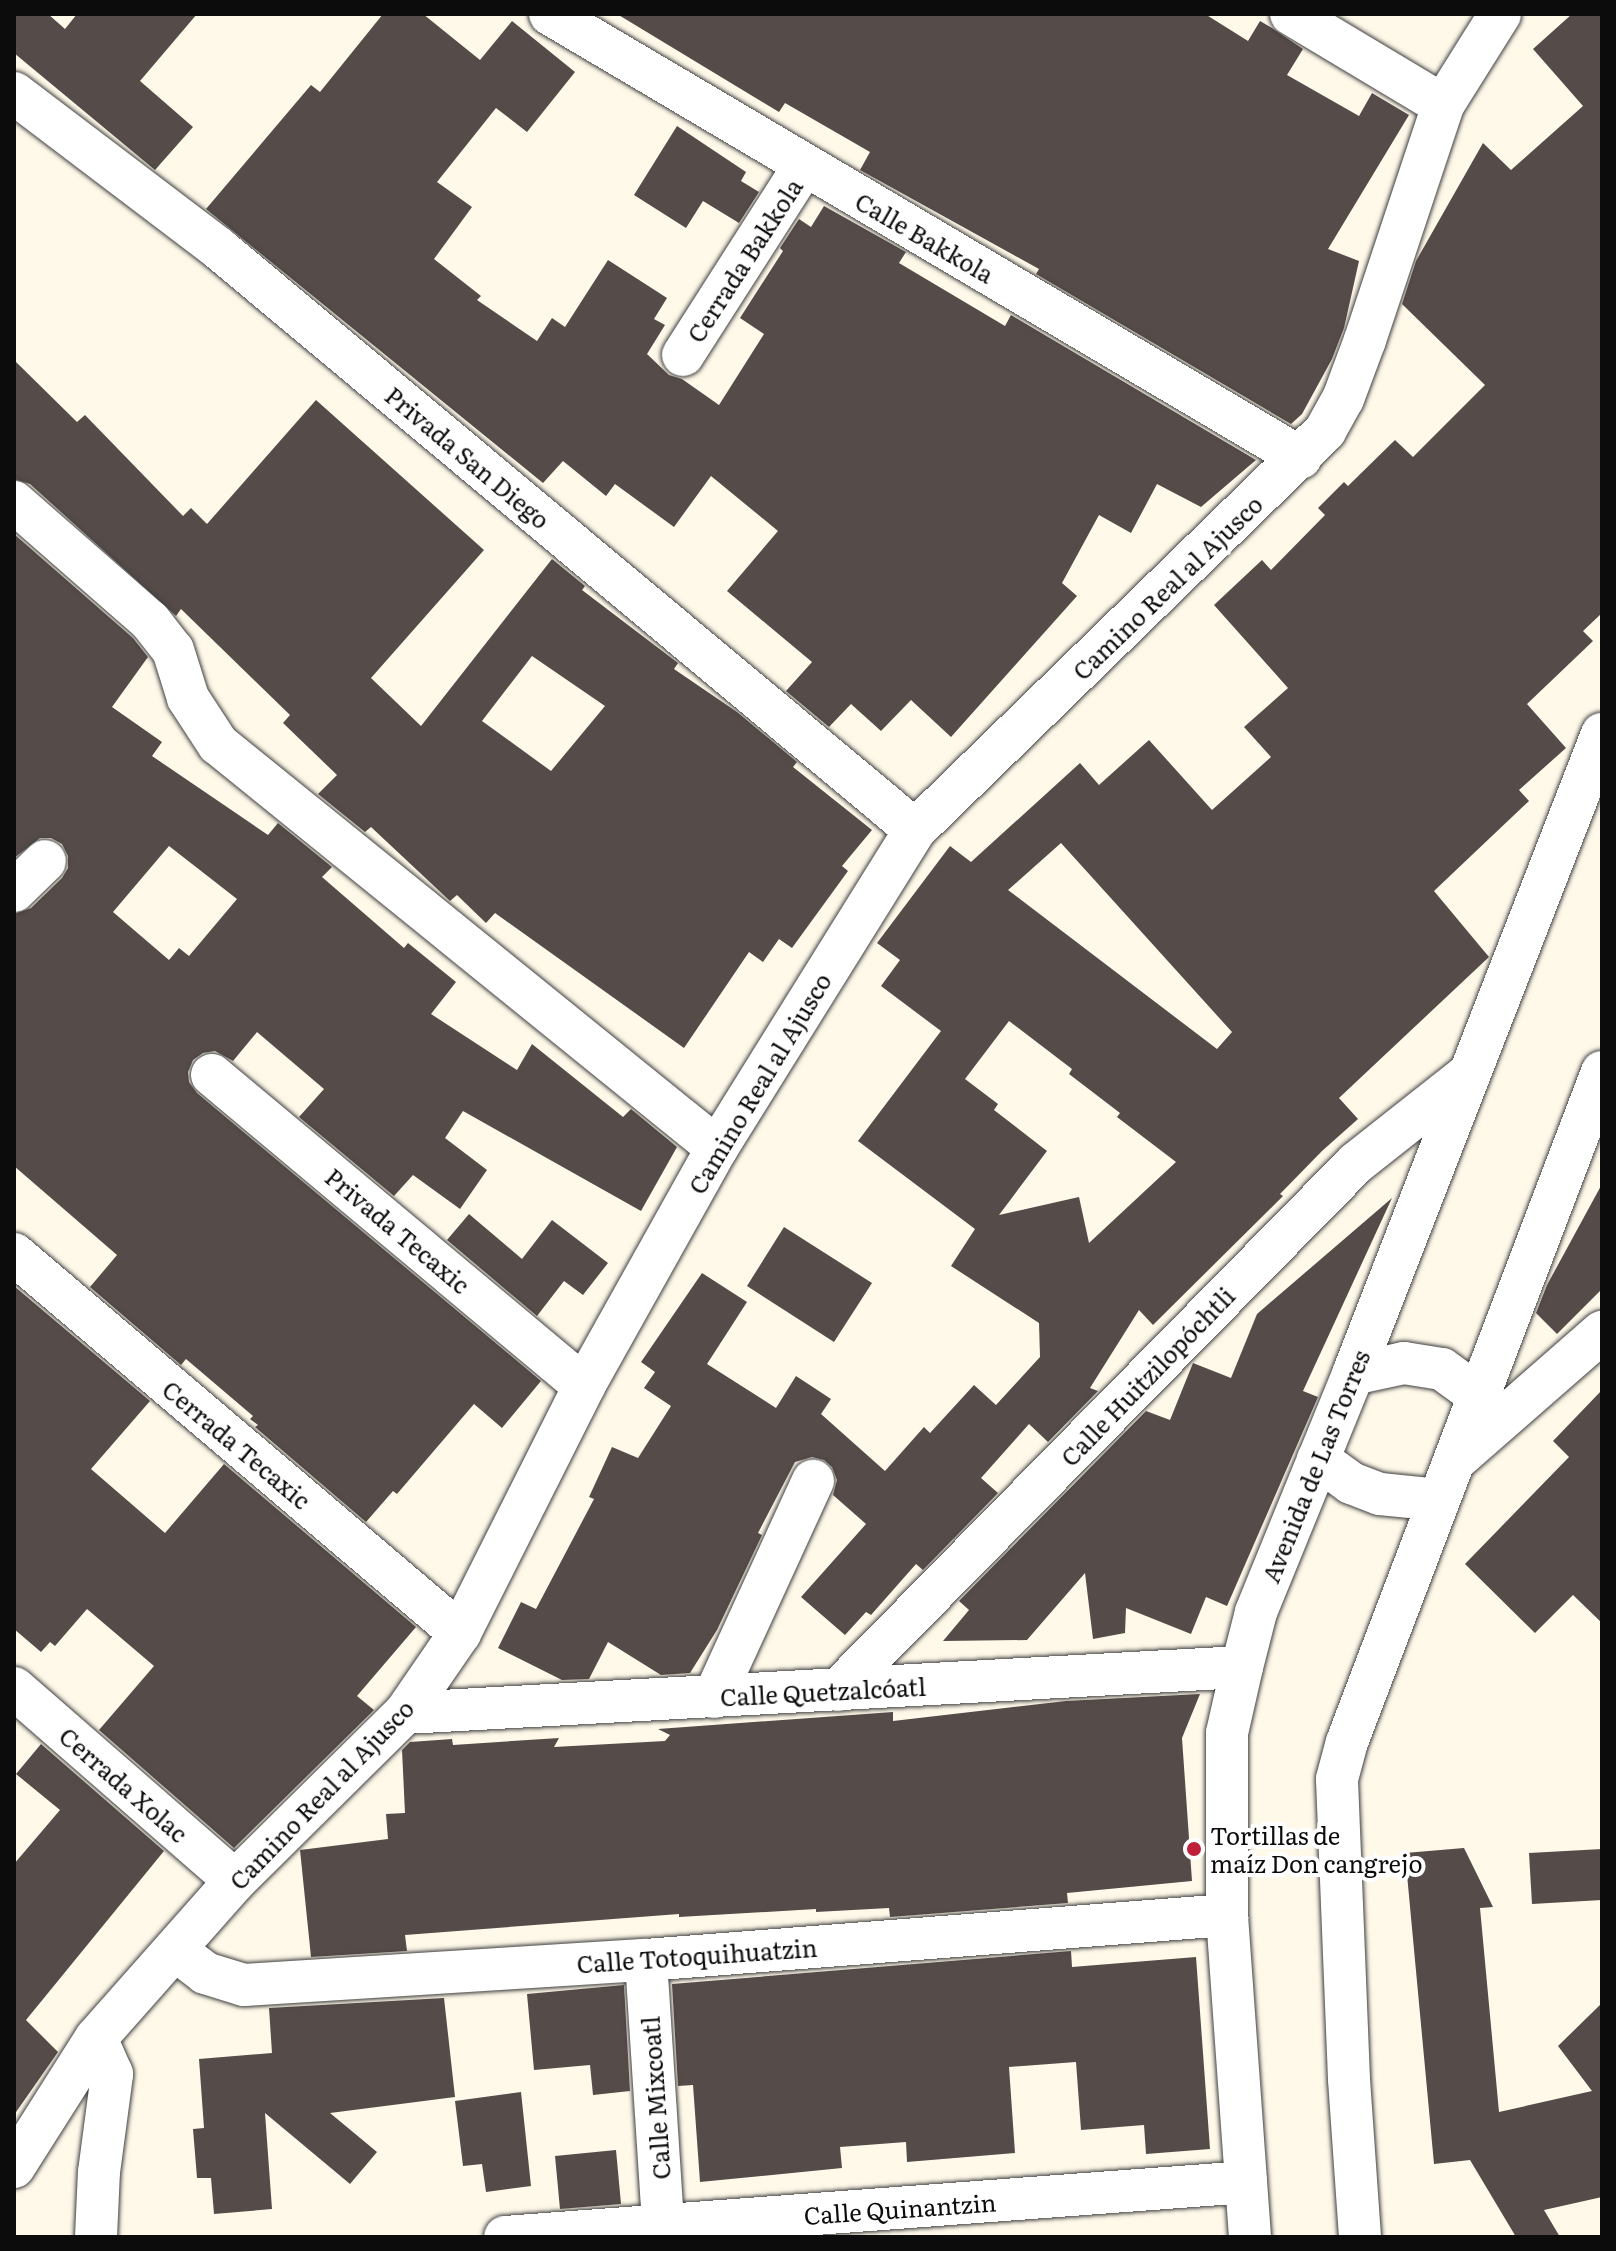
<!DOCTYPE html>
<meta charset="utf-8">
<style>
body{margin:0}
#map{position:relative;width:1616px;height:2251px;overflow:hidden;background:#fff9ea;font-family:Literata,serif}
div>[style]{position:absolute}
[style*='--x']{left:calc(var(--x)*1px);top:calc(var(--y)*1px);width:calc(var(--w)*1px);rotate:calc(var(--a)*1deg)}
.building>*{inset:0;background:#554b48}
.roads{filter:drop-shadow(0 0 2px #3f3f3f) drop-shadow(0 0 2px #3f3f3f)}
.minor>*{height:42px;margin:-21px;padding:0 21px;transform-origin:21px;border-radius:21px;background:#fff}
.dots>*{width:22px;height:22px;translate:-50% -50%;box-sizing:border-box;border:4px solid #fff;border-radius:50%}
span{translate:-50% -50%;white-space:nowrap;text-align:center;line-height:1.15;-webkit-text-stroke:8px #fff;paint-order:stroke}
.street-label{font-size:24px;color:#0c0c0c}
.poi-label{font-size:24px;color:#0c0c0c}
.left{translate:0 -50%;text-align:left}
.frame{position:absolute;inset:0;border:16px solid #0c0c0c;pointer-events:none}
</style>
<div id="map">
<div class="building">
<i style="clip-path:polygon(14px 14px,48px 14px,65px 29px,77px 14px,197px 14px,140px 81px,193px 127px,155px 170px,14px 53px)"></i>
<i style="clip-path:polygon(383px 14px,423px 14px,480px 60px,512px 21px,575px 72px,527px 132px,496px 108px,437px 182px,472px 207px,434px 259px,481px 296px,477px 300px,537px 341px,552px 318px,565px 327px,608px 260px,667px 298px,654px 319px,665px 325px,647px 354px,669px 375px,682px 379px,719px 405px,764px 334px,740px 318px,783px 251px,780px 248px,799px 219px,811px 227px,824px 206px,906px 252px,899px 263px,1005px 326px,1011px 315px,1256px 460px,1201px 507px,1157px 484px,1131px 533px,1099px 515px,1062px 583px,1077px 596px,951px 737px,911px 700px,881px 731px,851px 704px,829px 727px,786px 691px,812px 662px,727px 591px,778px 531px,711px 476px,674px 527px,615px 484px,606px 496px,563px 461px,543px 483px,206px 209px,311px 85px,320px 92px)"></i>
<i style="clip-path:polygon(617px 14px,1205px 14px,1248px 41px,1260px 21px,1272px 28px,1303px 49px,1287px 75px,1359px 116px,1372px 93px,1409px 115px,1328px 249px,1359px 261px,1344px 328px,1332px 359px,1302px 414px,1291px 424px,1036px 274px,1039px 269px,860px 170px,870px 152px,785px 103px,779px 112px)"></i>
<i style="clip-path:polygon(evenodd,1572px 14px,1602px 14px,1602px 613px,1583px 631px,1593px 641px,1527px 704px,1566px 748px,1519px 790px,1529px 801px,1434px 891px,1489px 957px,1339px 1098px,1358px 1119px,1322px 1151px,1280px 1194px,1283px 1196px,1153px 1325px,1139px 1310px,1090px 1388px,1098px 1391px,1048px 1442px,1029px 1424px,981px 1478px,998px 1493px,923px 1570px,916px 1564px,871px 1615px,866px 1612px,845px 1635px,801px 1597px,866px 1524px,833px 1495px,837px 1480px,832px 1467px,824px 1460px,812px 1457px,795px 1462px,758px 1533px,762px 1535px,717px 1630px,690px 1673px,661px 1675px,608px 1642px,589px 1679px,562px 1680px,498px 1648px,521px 1602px,536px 1609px,594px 1499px,589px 1497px,612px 1447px,638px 1458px,671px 1406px,644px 1388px,655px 1372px,641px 1362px,702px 1273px,747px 1302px,707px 1364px,776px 1408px,796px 1376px,831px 1399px,821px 1414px,885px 1471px,924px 1427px,930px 1433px,974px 1385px,996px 1405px,1040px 1357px,1039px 1323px,951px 1266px,975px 1229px,858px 1141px,941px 1031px,881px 986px,900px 960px,877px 943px,950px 846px,971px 862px,1080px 763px,1099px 785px,1149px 740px,1212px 810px,1271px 757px,1244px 727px,1288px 688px,1214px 605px,1262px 560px,1271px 570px,1325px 515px,1318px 508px,1344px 482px,1348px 486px,1395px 440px,1413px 457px,1485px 385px,1402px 304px,1416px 261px,1483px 143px,1511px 170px,1583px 106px,1533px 49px,1572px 14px,1061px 843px,1232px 1032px,1217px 1049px,1008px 890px,1061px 843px,1572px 14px,1009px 1021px,1072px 1069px,1069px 1074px,1120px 1113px,1117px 1117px,1176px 1162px,1089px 1243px,1079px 1197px,999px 1215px,1047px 1151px,994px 1110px,998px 1104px,965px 1079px,1009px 1021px)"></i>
<i style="clip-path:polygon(677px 126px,746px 172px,741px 181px,759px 192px,739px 223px,703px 201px,686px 228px,634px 195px)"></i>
<i style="clip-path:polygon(evenodd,14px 360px,77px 422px,85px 415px,183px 516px,191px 508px,207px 524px,316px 400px,484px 550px,371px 678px,421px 726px,552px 559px,585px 586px,582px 590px,678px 663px,674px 669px,737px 712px,797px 762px,793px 767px,872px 830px,842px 866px,848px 871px,792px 948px,779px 939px,763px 962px,749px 952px,684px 1048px,495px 913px,486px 923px,457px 895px,450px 901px,371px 827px,365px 832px,318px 794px,337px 775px,283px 723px,290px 715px,181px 609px,176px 616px,30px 484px,14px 479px,14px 360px,532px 656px,605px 706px,551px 771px,482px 721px,532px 656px)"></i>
<i style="clip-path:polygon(evenodd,14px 534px,133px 638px,148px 657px,112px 707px,162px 742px,152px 756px,268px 835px,278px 823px,332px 867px,322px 877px,404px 948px,408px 943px,456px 982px,431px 1014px,517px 1070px,532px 1044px,623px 1117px,631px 1109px,677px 1147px,641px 1211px,463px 1111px,445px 1138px,487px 1170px,460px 1209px,413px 1175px,394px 1196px,299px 1117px,324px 1089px,257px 1032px,233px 1061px,215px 1051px,203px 1053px,193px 1060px,188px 1072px,189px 1082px,197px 1093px,541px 1381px,502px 1428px,474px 1404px,397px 1494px,393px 1491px,366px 1522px,255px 1427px,258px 1425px,250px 1419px,253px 1416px,186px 1359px,181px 1365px,90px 1287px,117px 1255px,14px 1166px,14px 914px,31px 908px,62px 878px,68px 868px,68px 856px,62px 844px,51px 838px,40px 838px,14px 858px,14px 534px,169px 846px,237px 899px,189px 956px,179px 948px,169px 960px,113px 912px,169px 846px)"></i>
<i style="clip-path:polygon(1602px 1184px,1602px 1289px,1557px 1334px,1536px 1313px,1547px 1285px)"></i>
<i style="clip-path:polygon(1392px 1198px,1303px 1391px,1318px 1397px,1227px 1606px,1206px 1597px,1191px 1634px,1126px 1608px,1125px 1633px,1093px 1639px,1085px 1573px,1027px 1640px,943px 1641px,969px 1610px,959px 1601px,1146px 1411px,1170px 1420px,1193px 1363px,1231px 1378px,1257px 1314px)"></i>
<i style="clip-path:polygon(469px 1214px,522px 1259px,552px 1220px,608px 1263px,583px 1295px,564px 1281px,537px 1316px,447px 1240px)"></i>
<i style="clip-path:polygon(784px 1227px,872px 1283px,834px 1342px,747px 1286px)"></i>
<i style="clip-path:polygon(14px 1286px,150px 1401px,91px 1469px,165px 1533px,224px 1464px,416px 1627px,357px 1696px,374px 1710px,234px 1848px,99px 1730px,154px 1666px,87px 1609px,55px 1646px,50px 1642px,41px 1652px,14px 1629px)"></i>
<i style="clip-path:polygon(1602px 1390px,1602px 1623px,1573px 1595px,1535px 1633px,1465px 1564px,1569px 1457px,1553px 1441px)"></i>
<i style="clip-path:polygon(1200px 1694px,1182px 1738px,1192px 1881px,1067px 1893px,1068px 1903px,890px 1917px,889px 1908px,816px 1912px,816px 1909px,679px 1917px,679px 1914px,405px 1935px,407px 1951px,311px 1957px,300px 1850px,388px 1839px,386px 1814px,405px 1813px,402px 1750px,410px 1742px,452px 1739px,453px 1745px,559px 1738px,554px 1747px,665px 1741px,670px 1735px,658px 1729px,893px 1712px,893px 1721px,1066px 1701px)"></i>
<i style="clip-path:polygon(41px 1744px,164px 1851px,26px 2020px,58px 2052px,14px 2115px,14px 1864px,60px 1810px,16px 1774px)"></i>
<i style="clip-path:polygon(1464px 1848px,1493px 1907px,1480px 1908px,1499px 2112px,1592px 2091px,1558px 2046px,1602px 2003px,1602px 2197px,1544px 2210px,1560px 2237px,1516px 2237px,1470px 2160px,1434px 2164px,1405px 1853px)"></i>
<i style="clip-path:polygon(1602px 1849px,1602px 1900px,1532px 1904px,1529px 1853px)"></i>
<i style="clip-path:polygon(1071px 1951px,1072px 1967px,1196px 1957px,1210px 2149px,1146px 2154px,1144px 2125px,1081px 2130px,1076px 2062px,1009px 2067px,1015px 2153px,907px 2162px,906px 2142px,840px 2147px,842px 2168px,700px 2182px,693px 2085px,678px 2086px,672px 1984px)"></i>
<i style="clip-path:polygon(624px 1985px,630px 2091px,593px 2095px,590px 2065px,534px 2070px,527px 1994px)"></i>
<i style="clip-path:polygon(444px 1998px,455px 2097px,330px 2113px,377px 2152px,350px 2184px,265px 2113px,272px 2209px,214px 2214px,211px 2178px,197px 2178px,193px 2129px,204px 2128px,199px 2059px,272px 2053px,269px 2008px)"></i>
<i style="clip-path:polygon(521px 2092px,531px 2186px,486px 2192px,482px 2164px,463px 2166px,455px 2101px)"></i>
<i style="clip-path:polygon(616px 2150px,621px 2204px,560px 2209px,555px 2156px)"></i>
</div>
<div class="roads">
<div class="minor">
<i style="--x:550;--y:14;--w:872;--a:30.59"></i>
<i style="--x:1291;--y:14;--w:177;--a:30.9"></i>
<i style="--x:14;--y:93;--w:256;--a:37.2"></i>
<i style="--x:218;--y:248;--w:908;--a:39.86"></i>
<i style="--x:683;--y:355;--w:224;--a:-57.4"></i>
<i style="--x:14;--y:502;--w:181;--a:41.2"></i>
<i style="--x:150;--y:621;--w:37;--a:52"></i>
<i style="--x:173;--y:650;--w:50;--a:72.6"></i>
<i style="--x:188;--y:698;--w:55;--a:56.9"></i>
<i style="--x:218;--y:744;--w:642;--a:38.99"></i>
<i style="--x:14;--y:891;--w:43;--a:-44.1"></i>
<i style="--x:212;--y:1075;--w:485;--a:39.9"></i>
<i style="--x:14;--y:1254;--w:585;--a:40.36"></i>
<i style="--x:1353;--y:1374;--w:52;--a:-12.2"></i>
<i style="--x:1404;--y:1363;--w:38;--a:9"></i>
<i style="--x:1442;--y:1369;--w:46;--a:36.1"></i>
<i style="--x:1459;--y:1457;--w:190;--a:-41.2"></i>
<i style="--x:1318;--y:1459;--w:41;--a:36"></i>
<i style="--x:1351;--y:1483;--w:31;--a:21"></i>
<i style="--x:1380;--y:1494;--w:59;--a:5.8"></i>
<i style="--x:14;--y:1688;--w:293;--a:41.1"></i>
<i style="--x:838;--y:1690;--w:739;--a:-45.49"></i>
<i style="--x:1356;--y:1163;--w:140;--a:-38.3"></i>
<i style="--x:714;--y:1697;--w:238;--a:-65.4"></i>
<i style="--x:405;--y:1713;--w:838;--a:-3.15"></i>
<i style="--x:175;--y:1950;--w:38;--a:37"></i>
<i style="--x:205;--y:1973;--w:41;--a:17.1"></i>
<i style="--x:244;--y:1985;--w:403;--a:-3.6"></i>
<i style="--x:646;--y:1960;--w:583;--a:-4.43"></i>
<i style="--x:646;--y:1960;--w:278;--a:86.3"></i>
<i style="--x:14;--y:2167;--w:153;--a:-57.6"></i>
<i style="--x:96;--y:2038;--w:210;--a:-48.5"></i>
<i style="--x:235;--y:1881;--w:239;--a:-44.7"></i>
<i style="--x:405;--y:1713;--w:97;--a:-55.5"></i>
<i style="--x:460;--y:1633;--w:276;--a:-63.3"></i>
<i style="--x:584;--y:1386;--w:273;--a:-60.8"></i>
<i style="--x:717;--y:1148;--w:375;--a:-58.1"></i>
<i style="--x:915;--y:830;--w:572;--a:-44.22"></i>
<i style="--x:1325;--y:431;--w:37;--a:-61"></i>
<i style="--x:1343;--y:399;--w:63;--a:-69.6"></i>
<i style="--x:1365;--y:340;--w:248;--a:-71.6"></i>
<i style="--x:1443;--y:105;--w:107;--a:-57.9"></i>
<i style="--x:96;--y:2237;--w:65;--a:-87.4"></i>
<i style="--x:99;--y:2172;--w:99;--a:-82.4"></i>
<i style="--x:112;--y:2074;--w:39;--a:-114"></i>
<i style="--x:505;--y:2237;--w:743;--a:-4.24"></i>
<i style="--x:1250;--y:2237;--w:323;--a:-94.1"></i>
<i style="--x:1227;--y:1915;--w:182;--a:-90"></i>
<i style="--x:1227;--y:1733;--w:68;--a:-77.2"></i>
<i style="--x:1242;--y:1667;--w:57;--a:-75.7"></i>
<i style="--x:1256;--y:1612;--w:257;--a:-67.8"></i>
<i style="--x:1353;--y:1374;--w:687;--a:-68.74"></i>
<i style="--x:1360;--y:2237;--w:158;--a:-94"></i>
<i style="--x:1349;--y:2079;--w:300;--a:-92.3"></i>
<i style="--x:1337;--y:1779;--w:38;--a:-75"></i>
<i style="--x:1347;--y:1742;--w:717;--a:-69.16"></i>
</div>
</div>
<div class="dots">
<i style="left:1194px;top:1849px;background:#bf2038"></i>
</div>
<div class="street-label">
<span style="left:925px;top:237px;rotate:30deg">Calle Bakkola</span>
<span style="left:744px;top:260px;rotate:-57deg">Cerrada Bakkola</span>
<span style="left:468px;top:457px;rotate:40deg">Privada San Diego</span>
<span style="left:1167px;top:587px;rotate:-44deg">Camino Real al Ajusco</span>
<span style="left:759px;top:1083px;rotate:-59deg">Camino Real al Ajusco</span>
<span style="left:398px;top:1230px;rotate:40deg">Privada Tecaxic</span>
<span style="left:1147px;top:1376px;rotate:-46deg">Calle Huitzilopóchtli</span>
<span style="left:237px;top:1444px;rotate:40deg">Cerrada Tecaxic</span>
<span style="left:1315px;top:1466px;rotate:-68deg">Avenida de Las Torres</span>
<span style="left:823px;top:1691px;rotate:-3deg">Calle Quetzalcóatl</span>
<span style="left:124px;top:1784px;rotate:41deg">Cerrada Xolac</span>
<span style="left:321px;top:1794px;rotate:-46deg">Camino Real al Ajusco</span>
<span style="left:697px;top:1955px;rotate:-4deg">Calle Totoquihuatzin</span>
<span style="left:655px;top:2098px;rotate:-94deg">Calle Mixcoatl</span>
<span style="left:900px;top:2208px;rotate:-4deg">Calle Quinantzin</span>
</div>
<div class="poi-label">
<span class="left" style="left:1210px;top:1849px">Tortillas de<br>maíz Don cangrejo</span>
</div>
<div class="frame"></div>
</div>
